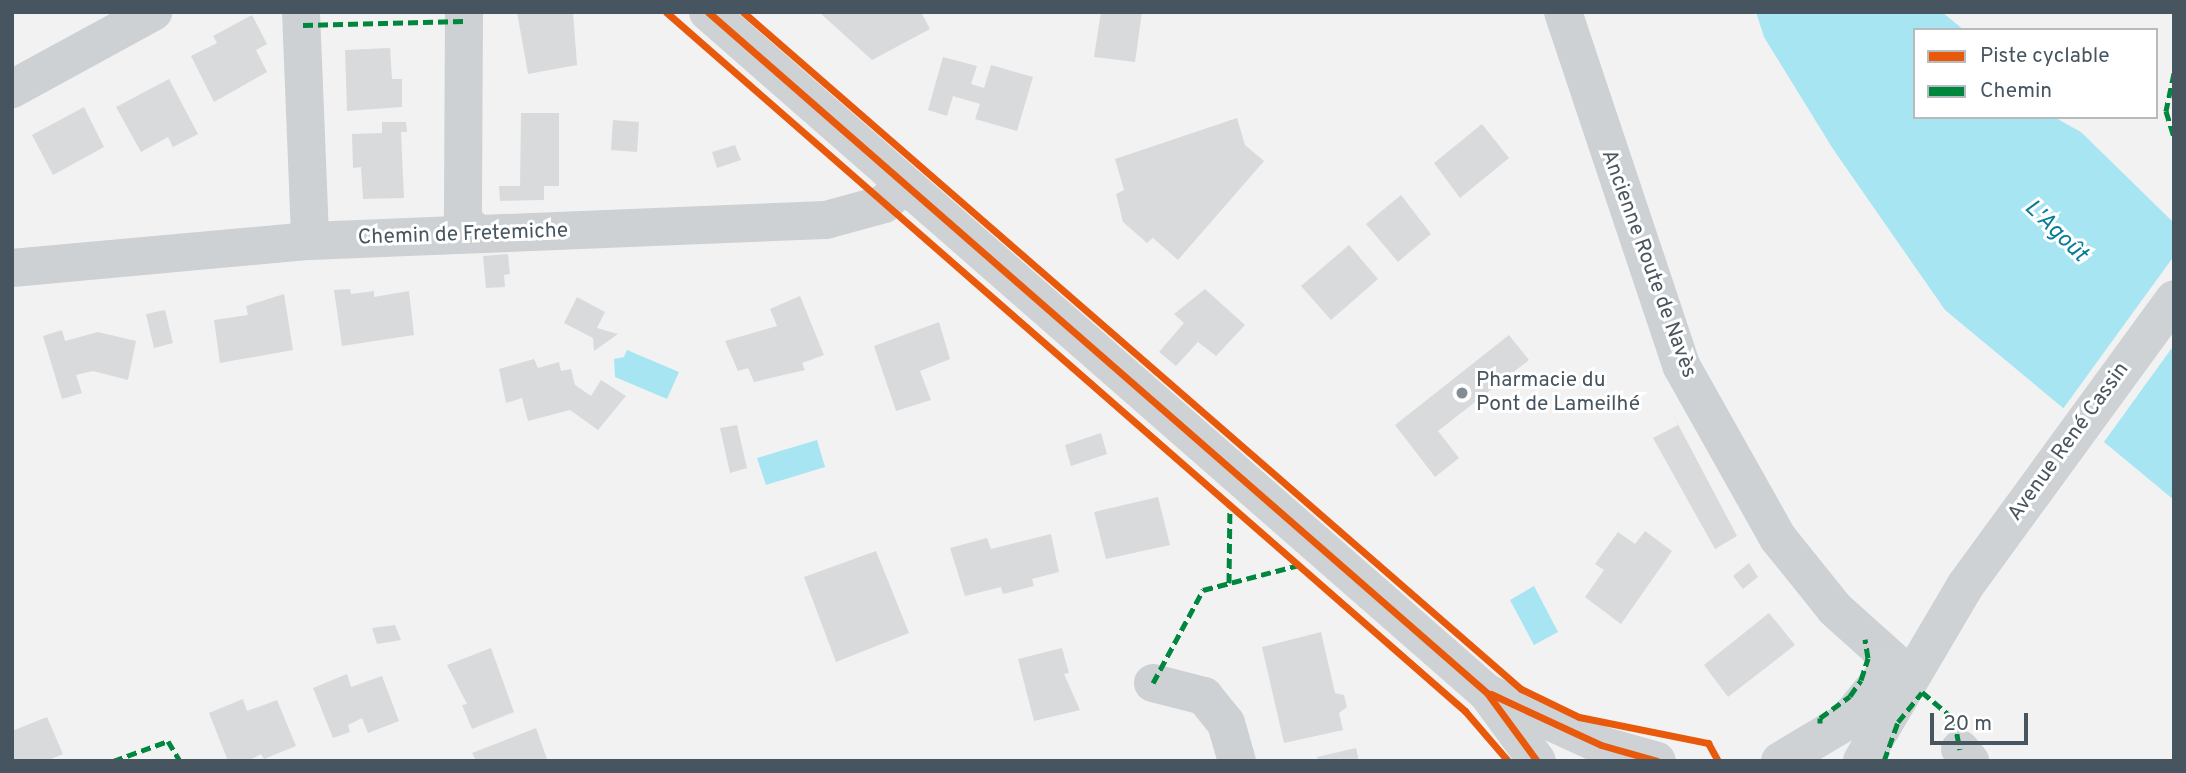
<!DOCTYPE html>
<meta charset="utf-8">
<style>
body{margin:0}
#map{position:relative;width:2186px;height:773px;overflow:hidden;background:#f2f2f2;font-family:Overpass,sans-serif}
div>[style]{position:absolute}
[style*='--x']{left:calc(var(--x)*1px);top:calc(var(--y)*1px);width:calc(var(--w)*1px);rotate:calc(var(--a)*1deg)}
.water>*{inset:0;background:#a7e5f3}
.pier>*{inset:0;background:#f2f2f2}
.building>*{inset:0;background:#d9dadc}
.minor>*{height:38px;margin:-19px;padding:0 19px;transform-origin:19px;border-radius:19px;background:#cdd1d3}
.secondary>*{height:38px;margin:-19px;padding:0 19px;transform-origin:19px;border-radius:19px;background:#ced2d4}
.quiet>*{height:5px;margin-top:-2.5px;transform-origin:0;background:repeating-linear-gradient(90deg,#00873e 0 10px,transparent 0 15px)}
.cycleway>*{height:7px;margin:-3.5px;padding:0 3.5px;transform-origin:3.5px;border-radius:3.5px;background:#e8590c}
.dots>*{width:19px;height:19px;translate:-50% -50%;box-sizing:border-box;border:4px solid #fff;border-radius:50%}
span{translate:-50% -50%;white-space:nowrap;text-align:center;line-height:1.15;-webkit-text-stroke:6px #fff;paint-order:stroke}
.street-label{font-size:21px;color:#475560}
.poi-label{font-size:21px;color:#475560}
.left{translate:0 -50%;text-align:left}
.water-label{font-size:23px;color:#057d97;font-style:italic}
.frame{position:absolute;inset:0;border:14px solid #475560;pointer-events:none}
.legend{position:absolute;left:1913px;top:28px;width:245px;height:91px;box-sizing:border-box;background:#fff;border:2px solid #b5bbbf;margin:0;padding:9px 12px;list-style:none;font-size:21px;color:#475560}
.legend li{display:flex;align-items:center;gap:14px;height:35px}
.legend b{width:35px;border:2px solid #b5bbbf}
.scale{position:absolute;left:1930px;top:713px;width:98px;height:32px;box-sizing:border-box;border:4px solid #475560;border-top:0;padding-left:9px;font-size:21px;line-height:24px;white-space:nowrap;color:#475560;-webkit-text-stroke:5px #fff;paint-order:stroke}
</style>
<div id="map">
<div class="water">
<i style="clip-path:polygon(1756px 12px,1942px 12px,1964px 30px,1915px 30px,1915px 117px,2054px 117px,2081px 132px,2174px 223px,2174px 500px,1945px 310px,1833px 149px,1764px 37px)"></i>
<i style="clip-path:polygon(627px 350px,679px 372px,667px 399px,615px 377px,614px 359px,624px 357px)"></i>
<i style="clip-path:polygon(817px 440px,825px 467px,766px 485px,757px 458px)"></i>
<i style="clip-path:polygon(1534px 586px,1558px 632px,1534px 645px,1510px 600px)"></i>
</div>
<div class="pier">
<i style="clip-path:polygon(2174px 256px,2174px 345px,2101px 446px,2060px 413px)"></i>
</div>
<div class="building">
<i style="clip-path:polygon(517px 12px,573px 12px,577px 65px,528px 74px)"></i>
<i style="clip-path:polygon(819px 12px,921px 12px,930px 29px,872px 60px)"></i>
<i style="clip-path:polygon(1101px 12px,1142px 12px,1135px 62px,1094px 57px)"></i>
<i style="clip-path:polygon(252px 15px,267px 44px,256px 50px,267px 72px,214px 102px,191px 56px,217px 43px,213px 36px)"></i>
<i style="clip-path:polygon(390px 48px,392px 79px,402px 79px,402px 107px,347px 111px,345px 50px)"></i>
<i style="clip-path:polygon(943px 57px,977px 66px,971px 84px,984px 88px,991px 65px,1033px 77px,1017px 131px,975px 119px,980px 104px,953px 96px,947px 116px,928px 110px)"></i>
<i style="clip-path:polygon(169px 79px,198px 134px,173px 147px,168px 137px,141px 152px,116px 107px)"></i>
<i style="clip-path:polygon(84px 107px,104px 147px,53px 175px,32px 135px)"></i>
<i style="clip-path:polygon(521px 113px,559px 113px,559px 186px,544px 186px,544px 200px,500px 201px,499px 186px,520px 186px)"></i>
<i style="clip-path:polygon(1237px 118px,1245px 145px,1264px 161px,1178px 260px,1153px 238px,1147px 243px,1123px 222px,1116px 194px,1124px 190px,1115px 159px)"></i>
<i style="clip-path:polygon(613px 120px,639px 122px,637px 152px,611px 150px)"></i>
<i style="clip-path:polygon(382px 122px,406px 122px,407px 132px,401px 132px,404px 198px,363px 199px,361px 167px,353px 168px,352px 134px,382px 133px)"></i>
<i style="clip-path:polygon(1482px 124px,1509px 158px,1460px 198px,1434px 163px)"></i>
<i style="clip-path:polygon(735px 145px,741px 160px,717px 168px,712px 152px)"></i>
<i style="clip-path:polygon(1401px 195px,1431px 234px,1398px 262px,1366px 224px)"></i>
<i style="clip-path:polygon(1349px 245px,1378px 279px,1331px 320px,1301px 286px)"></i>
<i style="clip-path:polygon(508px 254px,510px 274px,504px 275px,505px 287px,486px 288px,483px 256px)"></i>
<i style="clip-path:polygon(350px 289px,351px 294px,374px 291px,374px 297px,409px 291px,414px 335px,342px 346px,334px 290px)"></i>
<i style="clip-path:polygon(1205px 289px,1245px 325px,1216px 356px,1198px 342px,1176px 366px,1159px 352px,1184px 323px,1174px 314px)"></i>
<i style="clip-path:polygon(284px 294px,293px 350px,220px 363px,214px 320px,248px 315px,246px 306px)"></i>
<i style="clip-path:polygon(800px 296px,824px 355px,802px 363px,805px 370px,754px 382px,748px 368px,738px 371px,725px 341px,777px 326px,770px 309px)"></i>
<i style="clip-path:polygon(577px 297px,605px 312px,597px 328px,618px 334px,594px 351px,593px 338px,564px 323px)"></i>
<i style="clip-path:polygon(165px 310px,173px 343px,154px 348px,146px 314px)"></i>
<i style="clip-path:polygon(939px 322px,950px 359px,920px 371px,931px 400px,896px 411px,874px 346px)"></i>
<i style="clip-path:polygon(62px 330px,65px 341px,98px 332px,136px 341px,128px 380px,93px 371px,76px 375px,82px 393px,62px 399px,43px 336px)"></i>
<i style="clip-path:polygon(1509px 335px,1529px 360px,1438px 431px,1459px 458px,1435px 477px,1395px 425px)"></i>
<i style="clip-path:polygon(534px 359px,538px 368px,559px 362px,561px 371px,571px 369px,575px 385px,591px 396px,601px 380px,626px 396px,598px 430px,570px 410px,528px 421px,522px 398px,506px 403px,499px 369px)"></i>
<i style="clip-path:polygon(1672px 413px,1737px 536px,1715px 549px,1653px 438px,1678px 425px)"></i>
<i style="clip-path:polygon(737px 425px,747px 468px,730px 473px,720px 428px)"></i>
<i style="clip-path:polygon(1101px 433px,1107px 454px,1071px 466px,1065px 445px)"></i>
<i style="clip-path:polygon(1158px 497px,1170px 545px,1106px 559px,1094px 512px)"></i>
<i style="clip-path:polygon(1645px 531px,1672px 551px,1621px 624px,1585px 597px,1604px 570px,1595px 564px,1618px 532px,1635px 544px)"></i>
<i style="clip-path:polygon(1051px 534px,1059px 572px,1032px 579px,1034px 586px,1003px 594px,1001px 587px,965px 596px,950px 548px,987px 538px,991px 549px)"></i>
<i style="clip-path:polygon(876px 551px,909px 633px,836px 662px,804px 577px)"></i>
<i style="clip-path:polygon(1749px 563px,1758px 577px,1743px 589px,1733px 576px)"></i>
<i style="clip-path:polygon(1769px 613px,1795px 645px,1728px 697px,1704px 665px)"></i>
<i style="clip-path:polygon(395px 625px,401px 640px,377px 644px,372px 628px)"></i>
<i style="clip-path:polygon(1321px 632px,1335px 693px,1344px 695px,1347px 707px,1339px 713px,1343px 730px,1284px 743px,1262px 647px)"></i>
<i style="clip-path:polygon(491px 648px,514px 712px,472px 729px,462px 705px,467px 704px,447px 665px)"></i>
<i style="clip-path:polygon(1062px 648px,1069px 673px,1064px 674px,1080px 710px,1034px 721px,1018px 659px)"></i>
<i style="clip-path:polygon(347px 674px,351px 687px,382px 676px,399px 721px,368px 733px,362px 718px,348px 725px,350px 732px,333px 738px,313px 688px)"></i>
<i style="clip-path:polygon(243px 699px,247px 711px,277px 700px,296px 746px,264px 759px,261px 754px,248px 761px,228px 761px,209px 713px)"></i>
<i style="clip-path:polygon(47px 717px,63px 754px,46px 761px,12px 761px,12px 731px)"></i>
<i style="clip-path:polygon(536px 728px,547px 759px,476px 761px,472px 753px)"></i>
<i style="clip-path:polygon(1356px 748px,1359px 761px,1318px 761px,1317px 757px)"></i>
</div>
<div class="minor">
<i style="--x:301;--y:12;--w:229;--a:87.7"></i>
<i style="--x:464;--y:12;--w:207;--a:90.3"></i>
<i style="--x:463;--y:219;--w:20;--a:49"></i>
<i style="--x:1563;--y:12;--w:374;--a:71.5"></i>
<i style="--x:1682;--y:367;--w:196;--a:60.7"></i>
<i style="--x:1778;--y:538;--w:91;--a:51.2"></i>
<i style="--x:1835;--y:609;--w:79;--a:41.9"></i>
<i style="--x:12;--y:89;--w:161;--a:-28.6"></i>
<i style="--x:12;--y:268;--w:299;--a:-5.2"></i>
<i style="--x:310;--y:241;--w:516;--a:-2.33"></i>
<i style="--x:826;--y:220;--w:60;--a:-15.4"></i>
<i style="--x:884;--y:204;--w:28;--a:-46"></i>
<i style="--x:1153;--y:683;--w:53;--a:14.3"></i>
<i style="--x:1204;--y:696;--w:35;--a:51"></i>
<i style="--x:1226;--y:723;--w:40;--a:74"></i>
<i style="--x:1960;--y:749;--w:16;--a:50"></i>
</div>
<div class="secondary">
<i style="--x:708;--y:12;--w:1035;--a:41.16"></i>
<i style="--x:1487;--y:693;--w:84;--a:53.7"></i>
<i style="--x:1492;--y:695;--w:120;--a:24.6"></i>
<i style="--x:1601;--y:745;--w:58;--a:15.9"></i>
<i style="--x:1780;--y:761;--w:78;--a:-30.8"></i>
<i style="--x:1847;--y:721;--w:70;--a:-50.8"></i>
<i style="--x:1862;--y:761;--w:203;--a:-59.5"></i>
<i style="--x:1965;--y:586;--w:355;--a:-53.9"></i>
</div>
<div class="quiet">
<i style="--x:303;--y:25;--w:161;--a:-1.4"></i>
<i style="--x:2174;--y:73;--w:39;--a:102"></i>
<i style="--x:2166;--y:111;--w:28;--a:73"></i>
<i style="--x:1229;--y:583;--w:78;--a:-89.3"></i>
<i style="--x:1153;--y:683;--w:106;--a:-61.7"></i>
<i style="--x:1203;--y:590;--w:99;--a:-14.6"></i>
<i style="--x:1820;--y:723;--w:5;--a:-90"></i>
<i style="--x:1820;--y:718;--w:37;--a:-36"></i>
<i style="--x:1850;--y:696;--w:19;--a:-55"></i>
<i style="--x:1861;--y:680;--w:23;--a:-72"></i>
<i style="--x:1868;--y:658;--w:19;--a:-99"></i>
<i style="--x:113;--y:761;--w:59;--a:-20"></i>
<i style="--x:168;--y:741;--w:23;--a:59"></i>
<i style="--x:1884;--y:761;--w:41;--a:-70.3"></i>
<i style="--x:1898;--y:722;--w:38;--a:-51"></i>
<i style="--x:1922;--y:692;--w:42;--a:40.2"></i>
<i style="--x:1954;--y:719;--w:31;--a:79"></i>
</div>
<div class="cycleway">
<i style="--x:666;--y:12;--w:1062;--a:41.18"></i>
<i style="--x:1465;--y:711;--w:66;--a:49.3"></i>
<i style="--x:708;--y:12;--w:1035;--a:41.16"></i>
<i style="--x:1487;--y:693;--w:84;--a:53.7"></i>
<i style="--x:743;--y:12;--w:1031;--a:41.03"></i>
<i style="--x:1521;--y:689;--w:64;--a:25.8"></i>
<i style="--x:1579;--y:717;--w:132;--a:11.4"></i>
<i style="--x:1708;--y:743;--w:21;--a:61"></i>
<i style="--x:1491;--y:694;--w:121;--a:24.9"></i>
<i style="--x:1601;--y:745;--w:58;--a:15.9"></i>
</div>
<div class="dots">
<i style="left:1462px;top:393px;background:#838c93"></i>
</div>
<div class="street-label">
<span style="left:463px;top:235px;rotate:-2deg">Chemin de Fretemiche</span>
<span style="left:1648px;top:264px;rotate:70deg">Ancienne Route de Navès</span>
<span style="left:2069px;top:442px;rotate:-54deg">Avenue René Cassin</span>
</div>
<div class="poi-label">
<span class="left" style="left:1476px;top:393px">Pharmacie du<br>Pont de Lameilhé</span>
</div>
<div class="water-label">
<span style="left:2055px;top:232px;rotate:44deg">L'Agoût</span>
</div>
<div class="frame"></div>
<ul class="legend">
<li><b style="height:9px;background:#e8590c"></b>Piste cyclable</li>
<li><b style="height:9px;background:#00873e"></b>Chemin</li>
</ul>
<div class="scale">20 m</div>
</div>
